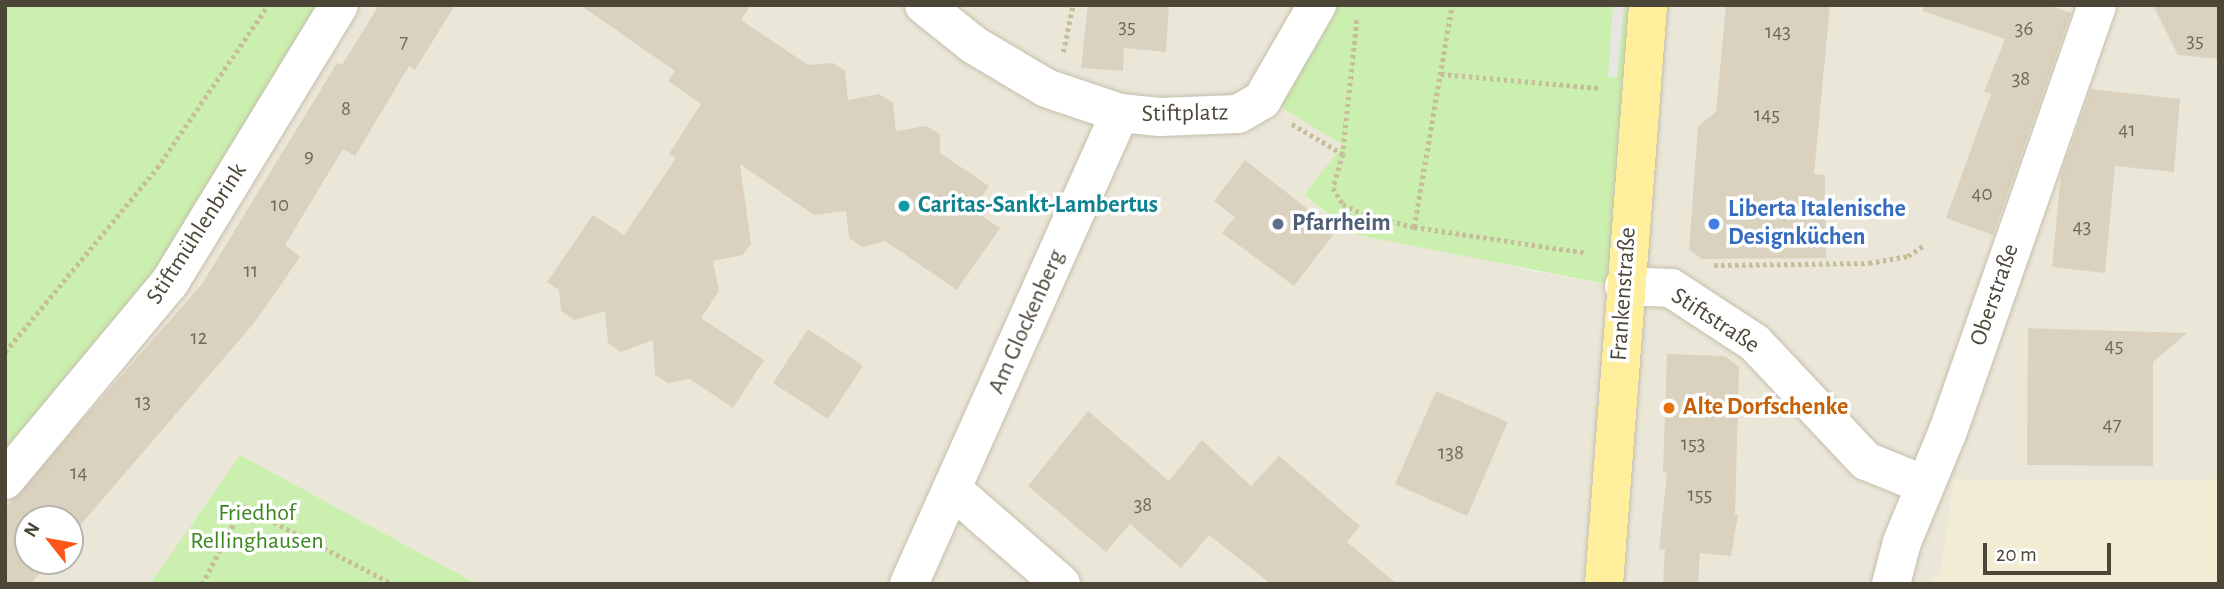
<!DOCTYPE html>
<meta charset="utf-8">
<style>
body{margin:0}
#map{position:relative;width:2224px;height:589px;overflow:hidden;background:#f7f4ea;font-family:"Alegreya Sans",sans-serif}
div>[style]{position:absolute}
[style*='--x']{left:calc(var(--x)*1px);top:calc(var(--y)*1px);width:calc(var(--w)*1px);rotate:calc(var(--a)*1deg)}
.residential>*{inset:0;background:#ebe7d8}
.education>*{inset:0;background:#f1ecd3}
.green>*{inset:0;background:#cbefaf}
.parking>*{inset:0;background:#e8e6e2}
.building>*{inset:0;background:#dad2be}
.path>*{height:4.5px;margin-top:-2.25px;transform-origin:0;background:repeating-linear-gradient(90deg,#c7bd9b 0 3.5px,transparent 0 7px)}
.roads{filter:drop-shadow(0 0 2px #c4beab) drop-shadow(0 0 2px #c4beab)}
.minor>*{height:38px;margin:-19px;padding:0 19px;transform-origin:19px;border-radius:19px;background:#fff}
.major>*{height:38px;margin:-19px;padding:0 19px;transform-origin:19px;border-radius:19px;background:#ffee9b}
.dots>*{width:19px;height:19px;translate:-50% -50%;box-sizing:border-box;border:4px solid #fff;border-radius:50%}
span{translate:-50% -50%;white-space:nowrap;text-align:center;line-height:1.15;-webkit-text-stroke:7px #fff;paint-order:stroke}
.number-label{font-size:21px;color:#706959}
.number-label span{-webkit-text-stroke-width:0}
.street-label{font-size:24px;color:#4c4637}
.culture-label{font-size:24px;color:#0d838f;font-weight:700}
.left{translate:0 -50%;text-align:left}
.shop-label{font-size:24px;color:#366cbe;font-weight:700}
.service-label{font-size:24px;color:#4e5e75;font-weight:700}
.food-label{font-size:24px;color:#c56008;font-weight:700}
.park-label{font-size:24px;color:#3c8621}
.frame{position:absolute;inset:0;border:7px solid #4c4637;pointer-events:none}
.north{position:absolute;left:14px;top:505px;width:70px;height:70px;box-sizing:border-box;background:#fff;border:2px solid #b7b5af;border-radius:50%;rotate:301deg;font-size:19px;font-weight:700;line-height:28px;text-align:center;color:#4c4637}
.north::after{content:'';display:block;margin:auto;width:24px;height:32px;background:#ff5619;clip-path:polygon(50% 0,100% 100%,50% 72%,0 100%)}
.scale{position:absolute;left:1983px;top:543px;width:128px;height:32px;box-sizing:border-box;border:4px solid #4c4637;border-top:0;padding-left:9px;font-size:21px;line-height:24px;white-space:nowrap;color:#4c4637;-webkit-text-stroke:5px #fff;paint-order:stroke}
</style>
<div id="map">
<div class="residential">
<i style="clip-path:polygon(evenodd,340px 5px,1315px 5px,1343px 145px,1305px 196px,1334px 220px,1524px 269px,1620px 287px,1600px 584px,477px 584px,240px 455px,150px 584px,5px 584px,5px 482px,340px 5px,28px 519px,70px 519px,70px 561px,28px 561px,28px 519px)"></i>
<i style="clip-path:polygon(1650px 5px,2219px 5px,2219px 584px,1607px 584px)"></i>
</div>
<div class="education">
<i style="clip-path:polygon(1954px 479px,2219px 479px,2219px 584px,1932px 584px,1934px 575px,1940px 574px)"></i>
</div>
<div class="green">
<i style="clip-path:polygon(5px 5px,337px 5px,227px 189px,5px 476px)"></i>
<i style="clip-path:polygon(1319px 5px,1645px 5px,1620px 287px,1353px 234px,1304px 195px,1343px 145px,1264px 97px)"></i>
<i style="clip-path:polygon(240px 455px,477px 584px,150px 584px)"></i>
</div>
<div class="parking">
<i style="clip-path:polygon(1613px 5px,1624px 5px,1617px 77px,1608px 77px)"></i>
</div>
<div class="building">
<i style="clip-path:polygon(379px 5px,455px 5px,415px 70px,409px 66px,355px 156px,343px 149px,285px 245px,300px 257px,255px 322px,70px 537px,70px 519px,28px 519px,28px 561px,50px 561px,31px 584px,5px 584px,5px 508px,202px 284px,337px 63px,342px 65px)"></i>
<i style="clip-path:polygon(580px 5px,751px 5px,741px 20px,808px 65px,833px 63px,845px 71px,848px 100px,879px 94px,893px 103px,896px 131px,926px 126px,940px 134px,940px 153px,989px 186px,973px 210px,1000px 228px,957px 290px,885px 241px,862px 247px,849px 238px,846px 211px,814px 215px,740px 164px,751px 244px,743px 255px,713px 261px,719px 291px,701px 318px,764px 360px,733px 408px,690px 379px,668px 383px,655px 375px,653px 340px,621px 352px,608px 343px,605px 311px,574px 320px,561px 311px,559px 290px,547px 282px,593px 215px,624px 235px,676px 158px,669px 154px,701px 104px,668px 81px,675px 71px)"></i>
<i style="clip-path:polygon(1088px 5px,1169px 5px,1166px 52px,1124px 48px,1123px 71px,1081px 68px)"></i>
<i style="clip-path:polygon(1726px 5px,1830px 5px,1814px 174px,1825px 175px,1826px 258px,1702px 259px,1689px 250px,1698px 126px,1716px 112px)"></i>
<i style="clip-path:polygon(1923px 5px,2049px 5px,2071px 13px,1993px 235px,1946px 218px,1991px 94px,1984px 92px,2005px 39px,1923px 11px)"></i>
<i style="clip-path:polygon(2153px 5px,2219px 5px,2219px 59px,2178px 55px)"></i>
<i style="clip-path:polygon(2091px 89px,2180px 99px,2174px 172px,2115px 166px,2105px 273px,2052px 267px,2061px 174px)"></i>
<i style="clip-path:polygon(1245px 160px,1336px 231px,1294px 286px,1222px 233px,1235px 217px,1214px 201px)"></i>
<i style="clip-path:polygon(2028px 328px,2187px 333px,2153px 362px,2153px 466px,2027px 465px)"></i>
<i style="clip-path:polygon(808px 329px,863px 366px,828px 419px,773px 383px)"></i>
<i style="clip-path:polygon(1667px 354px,1725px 356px,1739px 367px,1735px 515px,1738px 515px,1731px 556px,1700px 553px,1698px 584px,1663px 584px,1665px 550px,1659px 549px,1667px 473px,1663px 472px)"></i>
<i style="clip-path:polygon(1436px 391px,1508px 422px,1467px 516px,1395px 484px)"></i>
<i style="clip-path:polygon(1088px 411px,1169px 481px,1202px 440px,1251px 486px,1279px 456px,1360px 526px,1347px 542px,1397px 584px,1271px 584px,1209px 535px,1181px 568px,1130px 524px,1106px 552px,1028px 486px)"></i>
</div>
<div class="path">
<i style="--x:1357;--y:20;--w:135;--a:96"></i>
<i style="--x:1343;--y:154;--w:35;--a:106"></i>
<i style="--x:1333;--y:188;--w:19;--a:58"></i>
<i style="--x:1343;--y:204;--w:22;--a:27"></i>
<i style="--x:1363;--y:214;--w:53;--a:14.3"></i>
<i style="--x:1414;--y:227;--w:175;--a:8.5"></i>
<i style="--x:1063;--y:52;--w:48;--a:-78"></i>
<i style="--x:1441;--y:74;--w:160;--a:5"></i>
<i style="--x:1292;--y:124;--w:59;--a:30.5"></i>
<i style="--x:1414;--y:227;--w:225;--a:-80.3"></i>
<i style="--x:1714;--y:265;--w:155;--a:-0.7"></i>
<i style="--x:1869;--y:263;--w:40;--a:-10"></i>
<i style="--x:1908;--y:256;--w:18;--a:-34"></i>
<i style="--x:5;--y:352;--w:239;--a:-50.4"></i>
<i style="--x:157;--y:168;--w:197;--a:-55.7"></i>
<i style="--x:202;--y:584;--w:88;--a:-62.3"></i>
<i style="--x:243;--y:506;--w:169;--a:27.5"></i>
</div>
<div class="roads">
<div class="minor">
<i style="--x:924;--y:5;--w:64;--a:38.7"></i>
<i style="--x:974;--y:45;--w:84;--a:30.8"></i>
<i style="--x:1046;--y:88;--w:78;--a:18.7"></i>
<i style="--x:1120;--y:113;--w:40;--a:5.7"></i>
<i style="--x:1160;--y:117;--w:78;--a:-2.2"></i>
<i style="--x:1238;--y:114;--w:28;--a:-30"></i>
<i style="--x:1262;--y:100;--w:110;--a:-59.9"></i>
<i style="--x:1624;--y:286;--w:47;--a:2.4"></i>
<i style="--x:1671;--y:288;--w:100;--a:33.2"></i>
<i style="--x:1755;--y:343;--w:162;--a:46.8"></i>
<i style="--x:1866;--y:461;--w:61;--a:22"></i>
<i style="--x:5;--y:480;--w:258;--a:-50.2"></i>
<i style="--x:170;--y:282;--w:324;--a:-58.6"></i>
<i style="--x:953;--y:490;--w:143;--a:41"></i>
<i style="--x:909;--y:584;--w:516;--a:-65.87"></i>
<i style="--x:1891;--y:584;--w:43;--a:-75.3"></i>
<i style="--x:1902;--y:542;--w:120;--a:-67.5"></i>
<i style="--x:1948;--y:431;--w:451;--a:-70.7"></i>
</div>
<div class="major">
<i style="--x:1604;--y:584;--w:581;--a:-85.65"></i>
</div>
</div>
<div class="dots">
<i style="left:904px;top:206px;background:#0f9aa8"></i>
<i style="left:1278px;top:224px;background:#5c6f8a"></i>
<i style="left:1714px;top:224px;background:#3f7fe0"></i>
<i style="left:1669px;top:408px;background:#e8710a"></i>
</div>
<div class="number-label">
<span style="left:1127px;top:27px">35</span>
<span style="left:2024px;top:29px">36</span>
<span style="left:1778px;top:32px">143</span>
<span style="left:2195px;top:41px">35</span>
<span style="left:404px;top:42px">7</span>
<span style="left:2021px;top:79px">38</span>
<span style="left:346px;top:109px">8</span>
<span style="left:1767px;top:115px">145</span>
<span style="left:2127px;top:130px">41</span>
<span style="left:309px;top:156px">9</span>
<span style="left:1982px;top:194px">40</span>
<span style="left:280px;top:205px">10</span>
<span style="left:2082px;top:227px">43</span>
<span style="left:251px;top:271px">11</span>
<span style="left:199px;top:338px">12</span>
<span style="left:2114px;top:346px">45</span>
<span style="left:143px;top:402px">13</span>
<span style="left:2112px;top:425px">47</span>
<span style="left:1693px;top:444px">153</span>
<span style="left:1451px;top:453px">138</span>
<span style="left:79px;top:473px">14</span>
<span style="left:1700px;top:495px">155</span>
<span style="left:1143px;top:505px">38</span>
</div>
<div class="street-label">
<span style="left:1185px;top:114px;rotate:-1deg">Stiftplatz</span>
<span style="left:197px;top:234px;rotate:-57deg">Stiftmühlenbrink</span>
<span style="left:1624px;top:294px;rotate:-86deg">Frankenstraße</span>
<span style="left:1995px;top:295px;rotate:-71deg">Oberstraße</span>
<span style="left:1715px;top:321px;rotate:33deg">Stiftstraße</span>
<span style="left:1027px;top:322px;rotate:-66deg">Am Glockenberg</span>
</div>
<div class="culture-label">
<span class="left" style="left:918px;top:206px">Caritas-Sankt-Lambertus</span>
</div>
<div class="shop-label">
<span class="left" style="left:1728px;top:224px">Liberta Italenische<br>Designküchen</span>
</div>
<div class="service-label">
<span class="left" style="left:1292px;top:224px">Pfarrheim</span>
</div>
<div class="food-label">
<span class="left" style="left:1683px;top:408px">Alte Dorfschenke</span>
</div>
<div class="park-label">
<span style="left:257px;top:528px">Friedhof<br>Rellinghausen</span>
</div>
<div class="frame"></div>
<div class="north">N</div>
<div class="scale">20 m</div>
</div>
